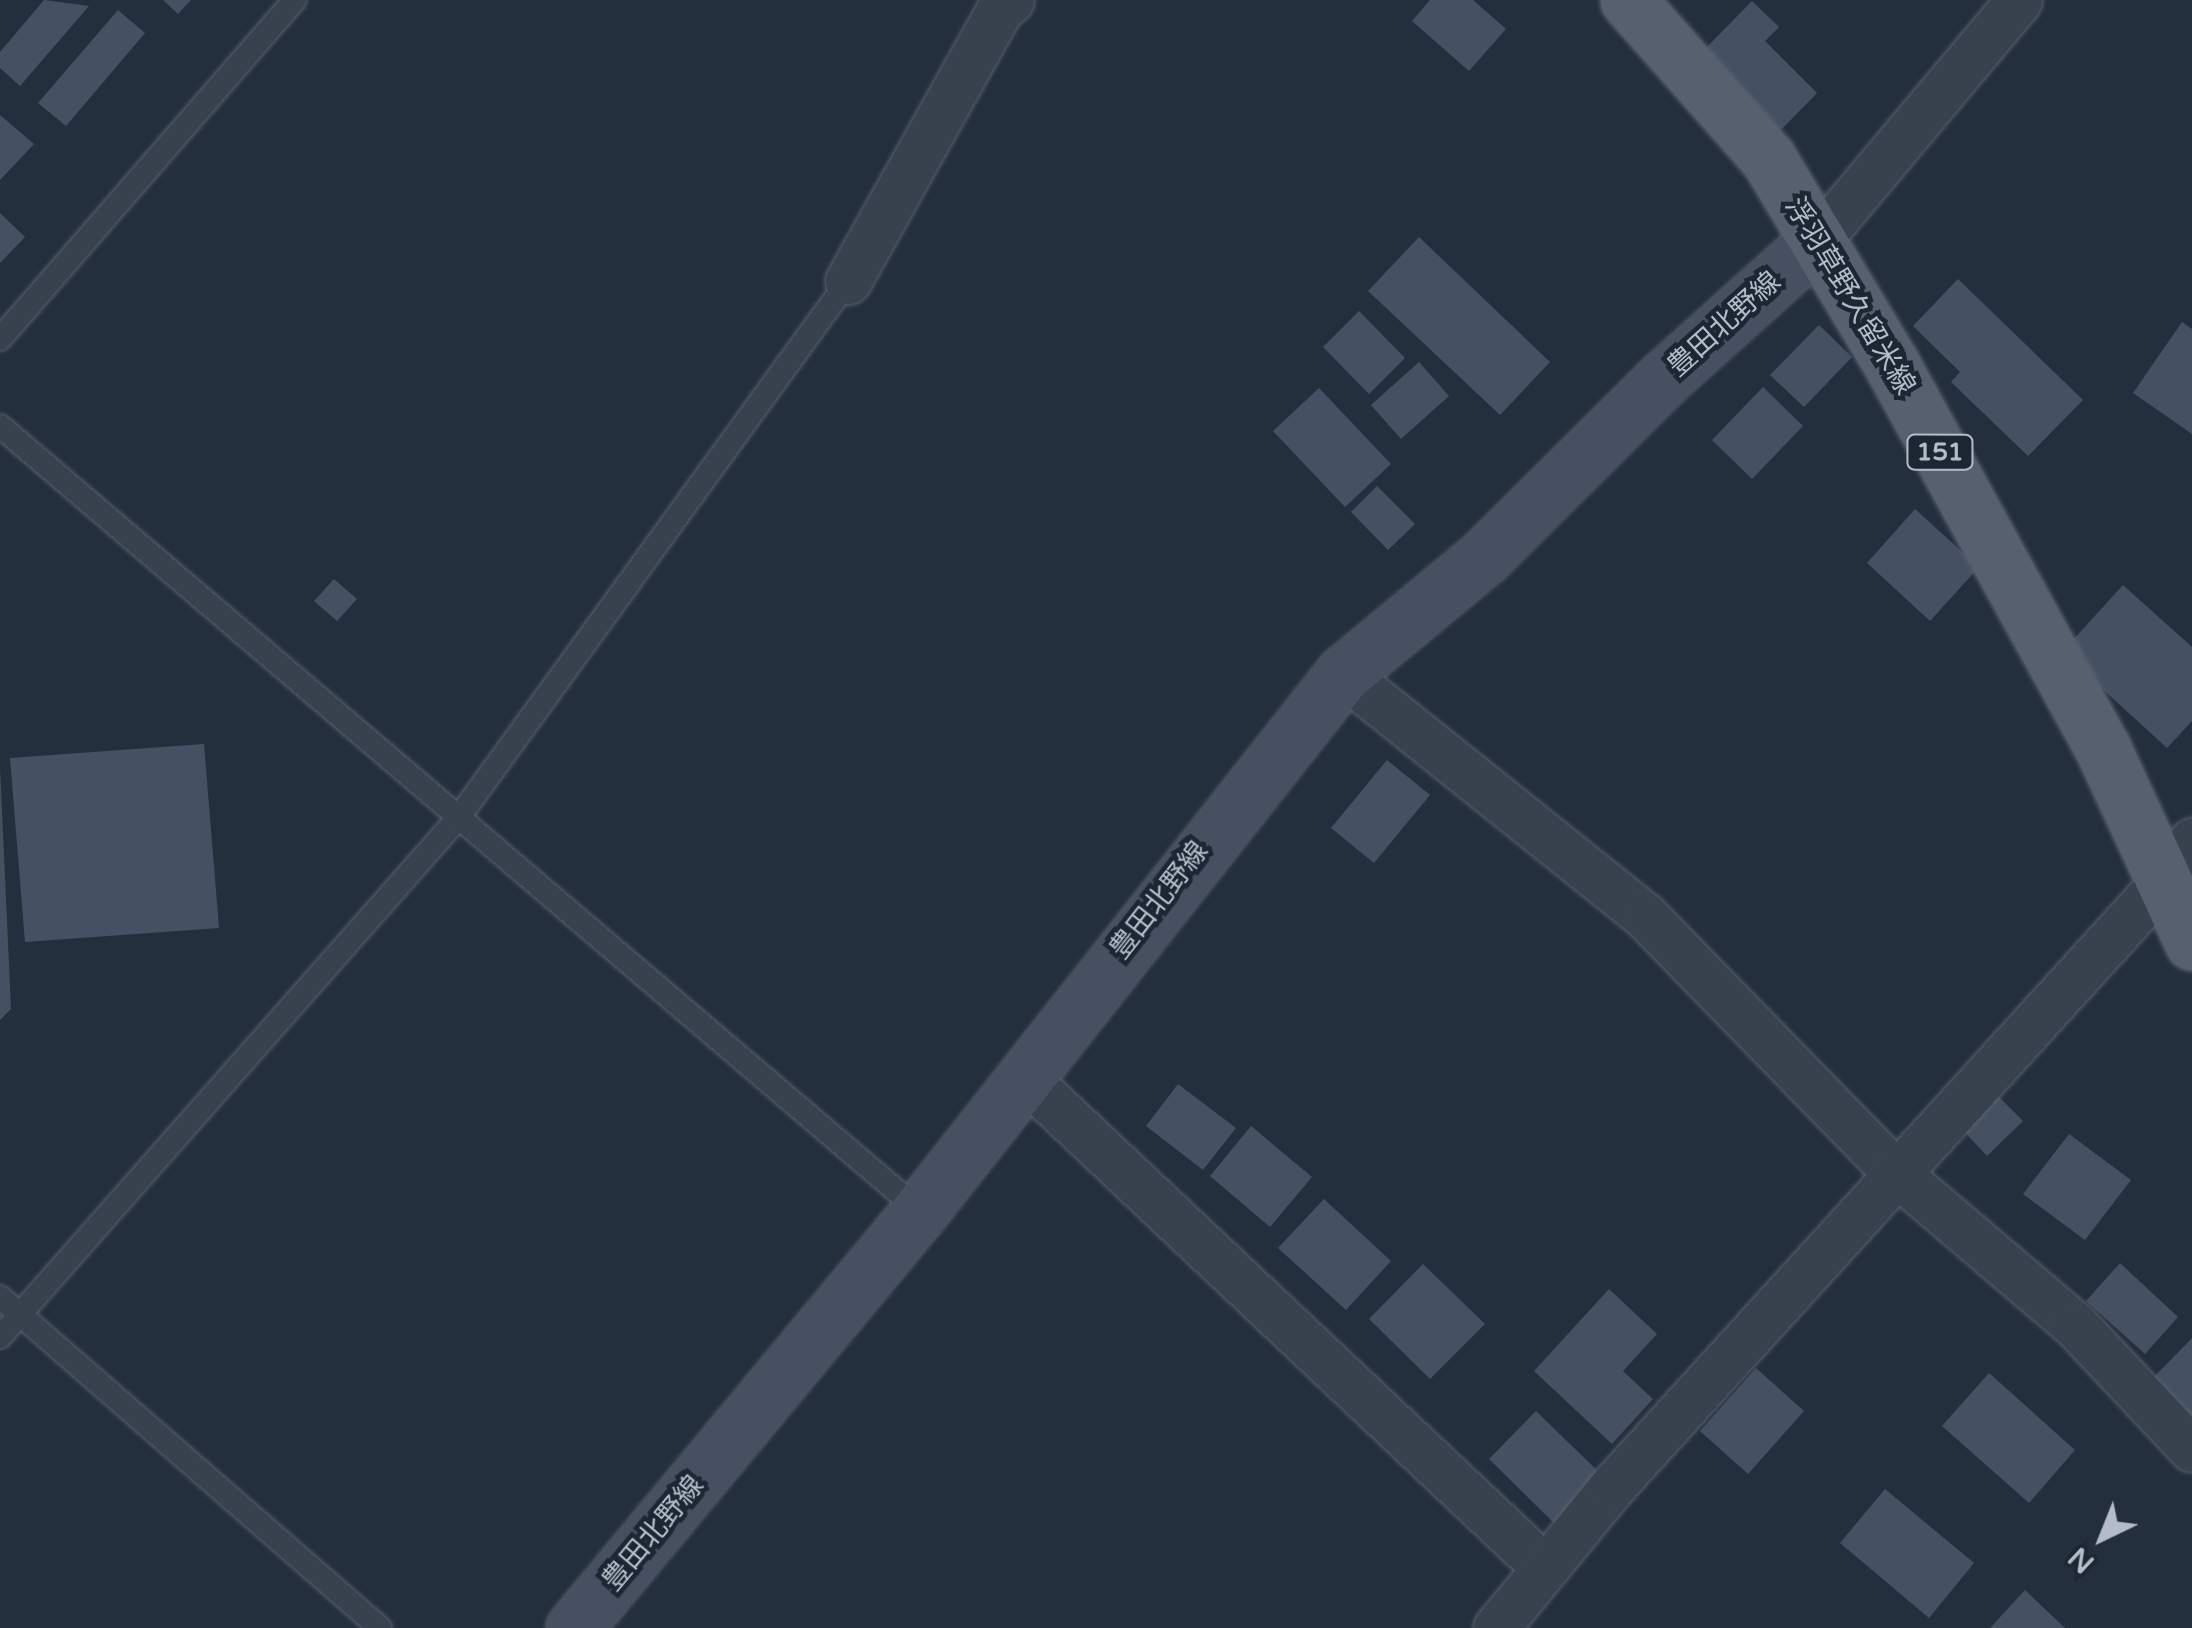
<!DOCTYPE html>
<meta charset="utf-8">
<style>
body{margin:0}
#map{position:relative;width:2192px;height:1628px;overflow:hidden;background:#242f3e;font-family:"Varela Round","Noto Sans JP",sans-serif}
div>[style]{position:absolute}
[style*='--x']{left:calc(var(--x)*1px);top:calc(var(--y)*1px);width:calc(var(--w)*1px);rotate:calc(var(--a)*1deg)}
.building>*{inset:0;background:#455162}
.roads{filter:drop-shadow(0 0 2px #565f6c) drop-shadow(0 0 2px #565f6c)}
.service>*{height:22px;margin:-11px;padding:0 11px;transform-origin:11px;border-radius:11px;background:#38414e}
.minor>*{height:45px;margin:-22.5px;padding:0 22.5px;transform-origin:22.5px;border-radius:22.5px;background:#38414e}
.secondary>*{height:55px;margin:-27.5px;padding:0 27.5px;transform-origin:27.5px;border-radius:27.5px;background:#465061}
.primary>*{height:55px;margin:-27.5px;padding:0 27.5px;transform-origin:27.5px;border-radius:27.5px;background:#56606e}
span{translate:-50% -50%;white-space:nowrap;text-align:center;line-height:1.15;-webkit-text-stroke:9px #1d2633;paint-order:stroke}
.shield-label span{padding:2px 8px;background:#1d2633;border:2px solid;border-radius:8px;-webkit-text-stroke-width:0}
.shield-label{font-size:25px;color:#b4bcc9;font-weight:700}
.street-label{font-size:28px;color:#b4bcc9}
.north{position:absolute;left:2052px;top:1488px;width:100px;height:100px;-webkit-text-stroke:8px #1d2633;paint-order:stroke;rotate:223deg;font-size:28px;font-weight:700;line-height:40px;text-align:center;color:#b4bcc9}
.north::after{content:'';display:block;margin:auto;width:35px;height:45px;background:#b4bcc9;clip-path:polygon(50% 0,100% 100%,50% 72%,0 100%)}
</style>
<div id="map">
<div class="building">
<i style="clip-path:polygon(44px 0,89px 6px,20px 86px,0 68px,0 52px)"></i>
<i style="clip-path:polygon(163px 0,191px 0,178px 14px)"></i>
<i style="clip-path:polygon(1430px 0,1473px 0,1506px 29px,1469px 71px,1412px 21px)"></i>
<i style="clip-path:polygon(1752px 1px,1779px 27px,1765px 41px,1817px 93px,1779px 132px,1700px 54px)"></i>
<i style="clip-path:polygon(118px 10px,145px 33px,66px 126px,38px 103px)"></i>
<i style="clip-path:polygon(0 115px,34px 144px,0 180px)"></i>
<i style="clip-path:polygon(0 213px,25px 237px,0 263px)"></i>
<i style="clip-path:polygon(1419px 237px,1550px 362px,1500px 415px,1368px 291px)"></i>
<i style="clip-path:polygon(1958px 279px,2083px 400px,2028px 456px,1951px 382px,1960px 372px,1913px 326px)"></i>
<i style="clip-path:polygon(1359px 311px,1405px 358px,1369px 394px,1323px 347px)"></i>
<i style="clip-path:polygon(2182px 322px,2192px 329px,2192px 434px,2133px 393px)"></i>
<i style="clip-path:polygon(1819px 325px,1852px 357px,1804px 407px,1770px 375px)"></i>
<i style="clip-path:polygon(1419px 362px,1449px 396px,1401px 439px,1371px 405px)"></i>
<i style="clip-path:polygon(1763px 387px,1803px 426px,1752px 479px,1712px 440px)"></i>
<i style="clip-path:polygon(1319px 388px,1391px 464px,1345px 507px,1273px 431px)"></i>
<i style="clip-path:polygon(1377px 486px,1415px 524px,1388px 550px,1351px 512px)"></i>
<i style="clip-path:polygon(1915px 509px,1979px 567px,1930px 621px,1867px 563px)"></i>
<i style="clip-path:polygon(334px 579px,357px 599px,337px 621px,314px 601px)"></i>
<i style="clip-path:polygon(2123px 585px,2192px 647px,2192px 721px,2167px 748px,2062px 652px)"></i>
<i style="clip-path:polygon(204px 744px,219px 928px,25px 942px,10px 758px)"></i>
<i style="clip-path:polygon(1387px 760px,1430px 795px,1374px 863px,1331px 828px)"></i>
<i style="clip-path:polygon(0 767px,11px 1009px,0 1020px)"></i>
<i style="clip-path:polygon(1178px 1084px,1236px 1128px,1203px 1170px,1146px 1126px)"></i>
<i style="clip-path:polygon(1993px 1091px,2023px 1121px,1987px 1156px,1958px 1125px)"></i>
<i style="clip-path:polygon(1251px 1126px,1312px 1177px,1270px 1227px,1210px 1176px)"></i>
<i style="clip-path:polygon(2069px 1134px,2131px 1180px,2085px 1240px,2023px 1194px)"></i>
<i style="clip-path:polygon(1324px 1199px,1391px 1261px,1346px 1310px,1278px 1248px)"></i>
<i style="clip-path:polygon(2120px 1263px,2178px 1317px,2145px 1354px,2086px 1301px)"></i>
<i style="clip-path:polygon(1423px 1264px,1485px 1324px,1430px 1379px,1369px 1319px)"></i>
<i style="clip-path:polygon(1609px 1289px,1657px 1334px,1623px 1371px,1653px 1399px,1612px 1444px,1534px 1371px)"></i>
<i style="clip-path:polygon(2192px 1338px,2192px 1418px,2152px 1379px)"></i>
<i style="clip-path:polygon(1756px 1368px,1804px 1411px,1748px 1474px,1700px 1431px)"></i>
<i style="clip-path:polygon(1989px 1373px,2075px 1450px,2029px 1503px,1942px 1426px)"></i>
<i style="clip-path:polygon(1536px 1411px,1604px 1477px,1557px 1526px,1489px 1459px)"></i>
<i style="clip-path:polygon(1885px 1489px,1974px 1563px,1929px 1618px,1840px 1543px)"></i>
<i style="clip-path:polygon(2025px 1590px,2065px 1628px,1990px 1628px)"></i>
</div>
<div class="roads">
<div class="service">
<i style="--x:0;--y:339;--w:449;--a:-49"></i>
<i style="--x:0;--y:426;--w:1209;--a:40.47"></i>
<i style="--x:0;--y:1297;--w:504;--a:41.06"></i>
<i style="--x:0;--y:1337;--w:694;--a:-48.57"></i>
<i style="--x:459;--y:817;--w:662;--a:-54.03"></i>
</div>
<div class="minor">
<i style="--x:1817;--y:241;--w:314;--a:-50"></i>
<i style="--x:848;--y:281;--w:312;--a:-60.8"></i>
<i style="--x:1000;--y:9;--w:14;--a:-39"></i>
<i style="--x:1343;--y:674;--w:387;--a:38.7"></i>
<i style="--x:1645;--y:916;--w:356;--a:45.7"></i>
<i style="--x:1894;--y:1171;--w:238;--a:40.4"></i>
<i style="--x:2075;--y:1325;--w:170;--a:46.7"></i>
<i style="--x:1024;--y:1077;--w:716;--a:43.3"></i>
<i style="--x:1496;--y:1628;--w:180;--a:-50.6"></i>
<i style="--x:1610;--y:1489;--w:820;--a:-47.67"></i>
<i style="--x:2162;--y:883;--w:52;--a:-54.5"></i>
</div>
<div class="secondary">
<i style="--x:574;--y:1628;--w:542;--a:-50.32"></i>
<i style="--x:920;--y:1211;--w:684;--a:-51.77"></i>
<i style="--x:1343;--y:674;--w:183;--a:-39.7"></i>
<i style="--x:1484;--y:557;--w:251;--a:-44.8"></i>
<i style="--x:1662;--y:380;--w:208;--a:-41.9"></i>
</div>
<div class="primary">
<i style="--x:1628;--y:0;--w:211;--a:48.5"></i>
<i style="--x:1768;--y:158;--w:241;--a:59.1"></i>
<i style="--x:1892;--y:365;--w:438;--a:61.2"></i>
<i style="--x:2103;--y:749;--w:213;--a:65.2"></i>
</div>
</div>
<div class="shield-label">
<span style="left:1940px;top:452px">151</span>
</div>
<div class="street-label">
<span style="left:1850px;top:296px;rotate:59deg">浮羽草野久留米線</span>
<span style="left:1724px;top:324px;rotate:-42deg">豊田北野線</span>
<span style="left:1159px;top:900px;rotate:-52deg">豊田北野線</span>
<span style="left:653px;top:1533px;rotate:-50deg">豊田北野線</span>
</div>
<div class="north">N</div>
</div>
